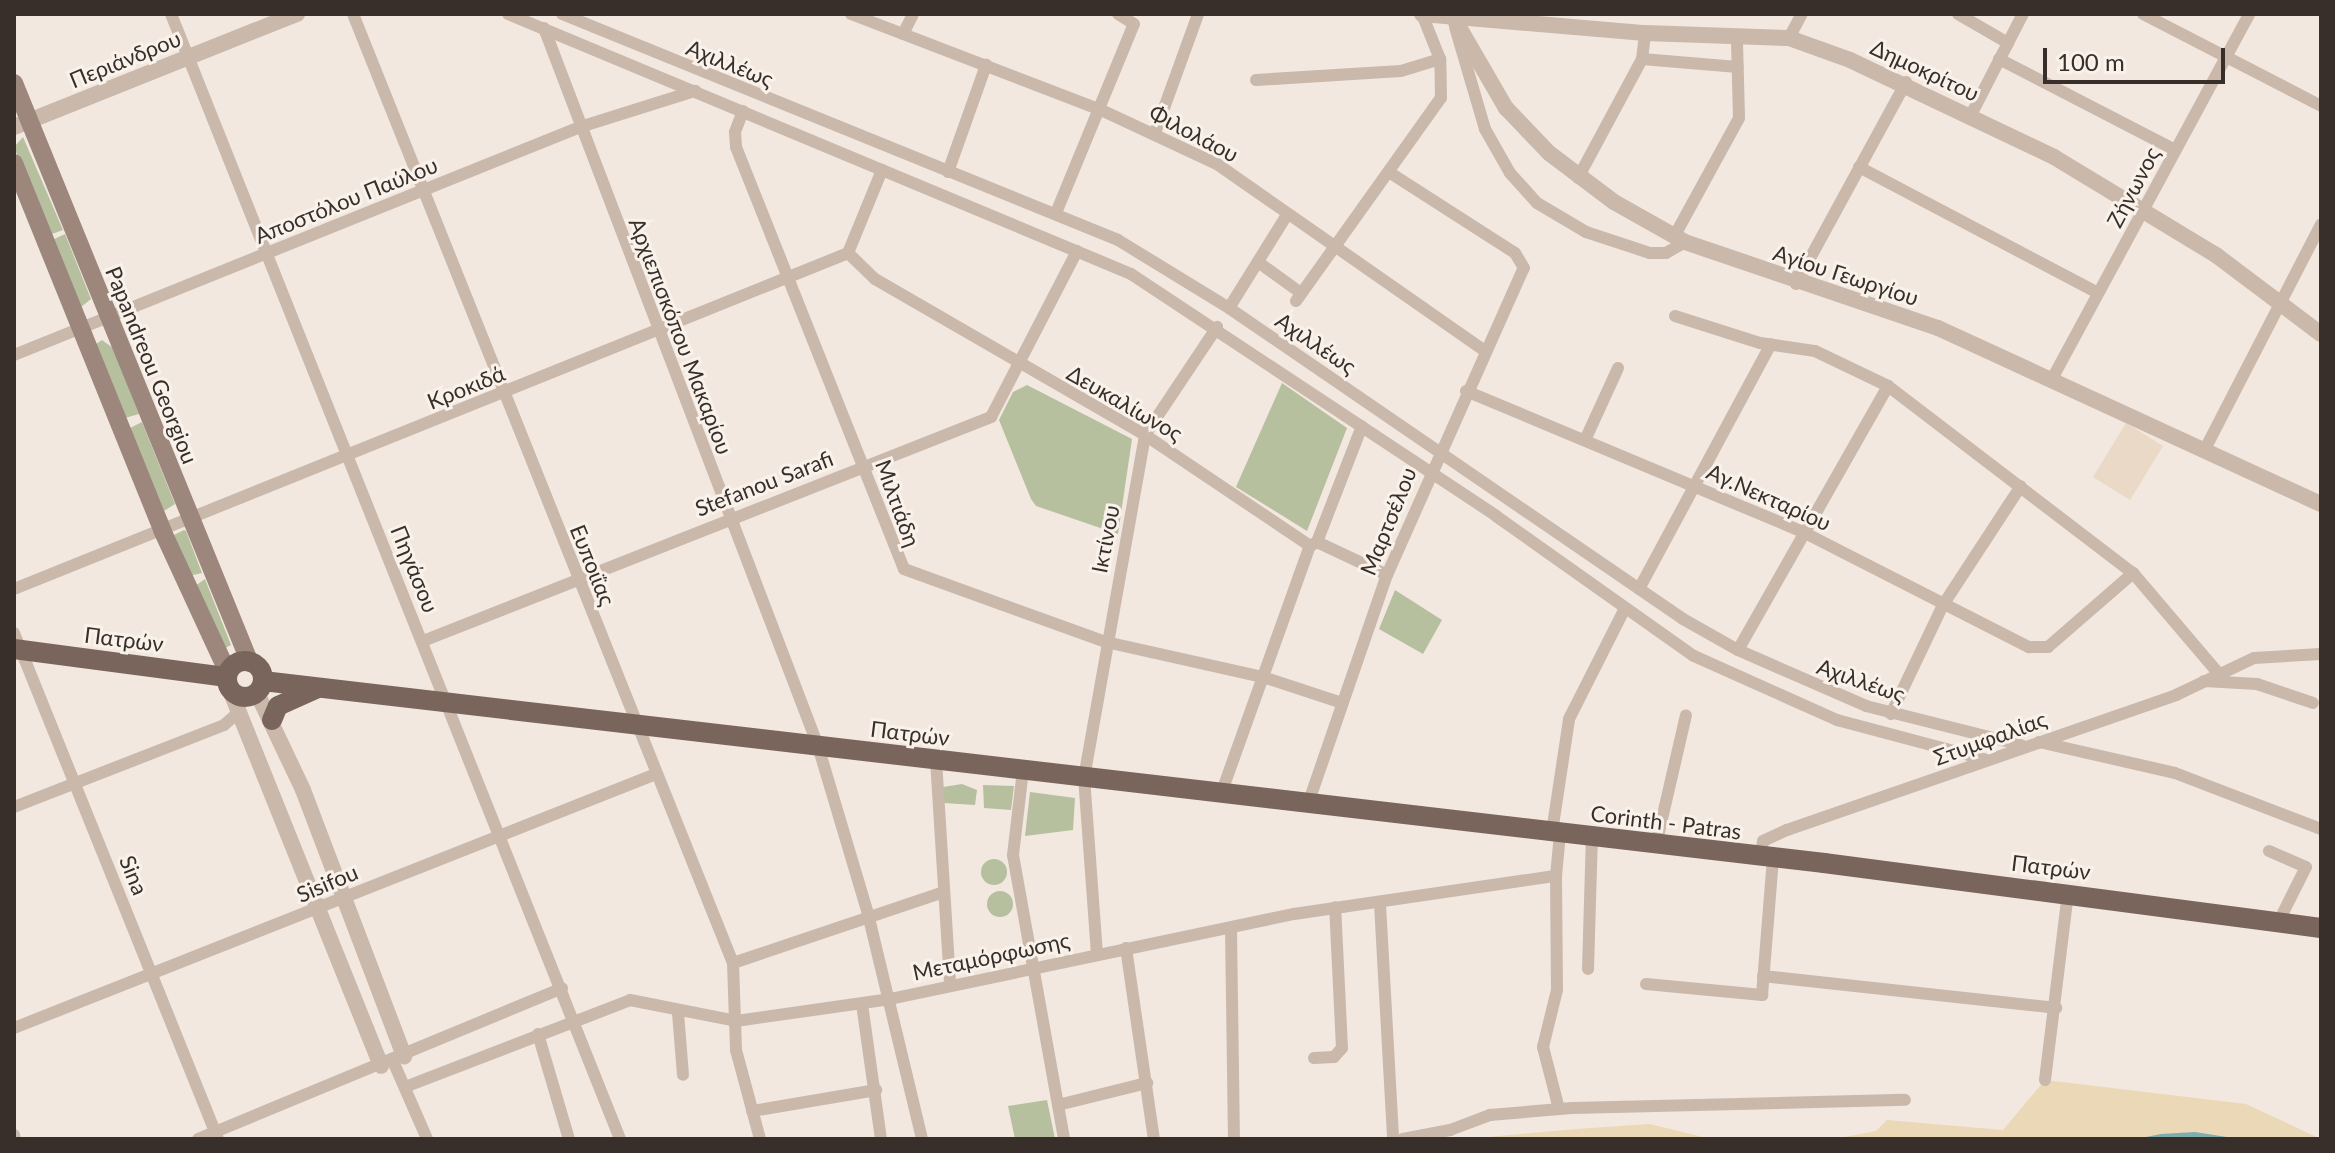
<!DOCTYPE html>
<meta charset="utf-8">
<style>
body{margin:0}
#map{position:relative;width:2335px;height:1153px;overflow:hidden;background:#f2e8df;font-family:Lato,sans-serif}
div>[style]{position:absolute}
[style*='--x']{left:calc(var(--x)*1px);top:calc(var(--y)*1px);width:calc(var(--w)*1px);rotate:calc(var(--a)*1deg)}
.green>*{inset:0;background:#b6c09f}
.round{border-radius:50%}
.sand>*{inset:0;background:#ebd8b7}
.plaza>*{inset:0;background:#e9d9c6}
.water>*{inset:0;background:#7fadae}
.minor>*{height:12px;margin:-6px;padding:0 6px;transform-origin:6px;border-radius:6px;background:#cab8ab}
.tertiary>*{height:16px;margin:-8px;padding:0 8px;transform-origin:8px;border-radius:8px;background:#cab8ab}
.secondary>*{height:18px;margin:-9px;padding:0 9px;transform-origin:9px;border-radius:9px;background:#9d877c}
.primary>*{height:20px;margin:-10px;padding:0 10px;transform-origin:10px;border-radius:10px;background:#79655c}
.primary>.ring{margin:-10px;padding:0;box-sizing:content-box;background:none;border:20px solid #79655c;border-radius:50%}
span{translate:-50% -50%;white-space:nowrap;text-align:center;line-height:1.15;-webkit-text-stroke:6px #f9f2eb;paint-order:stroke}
.street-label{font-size:22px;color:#382e2a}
.frame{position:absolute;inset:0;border:16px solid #382e2a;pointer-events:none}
.scale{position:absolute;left:2043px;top:48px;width:182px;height:36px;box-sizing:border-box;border:4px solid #382e2a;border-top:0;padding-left:10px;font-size:24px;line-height:28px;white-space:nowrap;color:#382e2a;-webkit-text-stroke:6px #f9f2eb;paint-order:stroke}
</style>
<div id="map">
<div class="green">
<i style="clip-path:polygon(23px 137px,63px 230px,49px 235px,14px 147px)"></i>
<i style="clip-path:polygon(65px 234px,91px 299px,81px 307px,50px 241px)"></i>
<i style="clip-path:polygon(102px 340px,113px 348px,139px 414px,125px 418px,96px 344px)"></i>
<i style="clip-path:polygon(1282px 383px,1347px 428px,1307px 531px,1236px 487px)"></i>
<i style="clip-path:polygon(1027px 385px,1132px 439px,1118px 534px,1036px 506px,1031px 499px,999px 420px,1013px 392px)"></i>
<i style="clip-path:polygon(142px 422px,175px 504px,164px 511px,130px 428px)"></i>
<i style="clip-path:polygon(184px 530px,186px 531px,202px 573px,189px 576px,174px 535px)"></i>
<i style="clip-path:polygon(205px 579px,231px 645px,220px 651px,195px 586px)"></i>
<i style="clip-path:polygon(1395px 590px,1442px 620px,1423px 654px,1379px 629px)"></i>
<i style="clip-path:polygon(962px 784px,977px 790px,975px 805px,944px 803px,943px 787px)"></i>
<i style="clip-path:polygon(983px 785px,1014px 786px,1011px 810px,984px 808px)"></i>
<i style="clip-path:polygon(1030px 792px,1075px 798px,1073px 830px,1025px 836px)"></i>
<i class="round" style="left:981px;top:859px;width:26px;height:26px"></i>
<i class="round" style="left:987px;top:891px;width:26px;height:26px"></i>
<i style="clip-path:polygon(1047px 1100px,1055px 1139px,1015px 1139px,1008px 1106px)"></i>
</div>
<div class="sand">
<i style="clip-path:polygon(2045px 1080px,2246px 1104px,2321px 1139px,2240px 1139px,2195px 1132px,2136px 1139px,1834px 1139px,1876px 1131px,1887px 1120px,2003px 1130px)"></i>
<i style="clip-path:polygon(1650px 1124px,1711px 1139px,1466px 1139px,1576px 1129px)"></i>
</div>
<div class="plaza">
<i style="clip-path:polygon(2126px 423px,2163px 446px,2130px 500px,2093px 477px)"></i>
</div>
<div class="water">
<i style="clip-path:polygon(2195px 1132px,2240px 1139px,2136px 1139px,2161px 1134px)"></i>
</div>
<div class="minor">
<i style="--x:171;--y:14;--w:1211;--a:68.24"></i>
<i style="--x:353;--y:14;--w:1022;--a:68.18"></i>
<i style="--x:733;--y:963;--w:87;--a:88"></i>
<i style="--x:736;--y:1050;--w:92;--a:74.9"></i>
<i style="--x:508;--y:14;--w:675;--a:22.65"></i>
<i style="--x:1131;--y:274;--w:438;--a:33.5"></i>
<i style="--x:1496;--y:516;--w:242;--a:35.3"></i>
<i style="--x:1694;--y:656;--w:157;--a:24.1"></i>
<i style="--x:1837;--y:720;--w:152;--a:14.9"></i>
<i style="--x:562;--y:14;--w:600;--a:22.12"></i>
<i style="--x:1118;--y:240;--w:130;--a:31.5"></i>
<i style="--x:1229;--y:308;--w:550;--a:34.41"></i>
<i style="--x:1683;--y:619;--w:63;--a:29.4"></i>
<i style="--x:1738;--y:650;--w:140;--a:23.6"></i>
<i style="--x:1866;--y:706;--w:160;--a:14.1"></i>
<i style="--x:851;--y:14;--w:266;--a:21"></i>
<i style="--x:1099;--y:109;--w:130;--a:25"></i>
<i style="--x:1217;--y:164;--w:327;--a:34.9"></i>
<i style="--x:1958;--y:14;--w:58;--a:30.1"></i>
<i style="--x:2143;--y:14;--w:200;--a:27.3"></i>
<i style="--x:1455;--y:27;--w:106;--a:73.6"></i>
<i style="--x:1485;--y:129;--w:51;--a:60.4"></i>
<i style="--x:1510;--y:173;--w:40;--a:48"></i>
<i style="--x:1537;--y:203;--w:57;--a:30.6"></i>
<i style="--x:1586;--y:232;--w:67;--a:18.2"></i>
<i style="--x:1650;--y:253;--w:16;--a:0"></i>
<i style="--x:1666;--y:253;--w:22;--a:-30"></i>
<i style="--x:544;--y:28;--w:769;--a:69.11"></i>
<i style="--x:818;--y:746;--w:175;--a:73.4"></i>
<i style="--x:868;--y:914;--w:231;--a:76.5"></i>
<i style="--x:903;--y:34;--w:22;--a:-63"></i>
<i style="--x:1789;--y:38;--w:27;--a:-62"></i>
<i style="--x:1642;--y:59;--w:96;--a:4.8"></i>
<i style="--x:1999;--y:59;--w:198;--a:27.3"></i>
<i style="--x:1256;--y:80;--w:145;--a:-3.6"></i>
<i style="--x:1401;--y:71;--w:41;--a:-17.1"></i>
<i style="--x:743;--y:111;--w:22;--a:111"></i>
<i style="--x:735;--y:132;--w:15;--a:86"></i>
<i style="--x:736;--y:147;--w:454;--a:68.3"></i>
<i style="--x:904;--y:569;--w:215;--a:19.9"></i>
<i style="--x:1106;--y:642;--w:161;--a:12.6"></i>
<i style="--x:1263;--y:677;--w:83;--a:18.2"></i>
<i style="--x:1971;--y:115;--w:114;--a:-62.8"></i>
<i style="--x:1155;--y:133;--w:127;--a:-70.1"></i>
<i style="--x:1859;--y:167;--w:270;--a:27.8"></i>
<i style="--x:948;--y:172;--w:114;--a:-70.4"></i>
<i style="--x:1578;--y:178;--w:135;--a:-61.7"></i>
<i style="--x:1642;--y:59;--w:26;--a:-83"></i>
<i style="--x:1056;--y:213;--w:204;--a:-67.6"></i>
<i style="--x:1134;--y:24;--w:19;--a:-148"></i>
<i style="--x:1675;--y:235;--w:133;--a:-61.3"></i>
<i style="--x:1739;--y:118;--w:79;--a:-91.5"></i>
<i style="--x:848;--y:253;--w:37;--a:44"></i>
<i style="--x:875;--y:279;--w:312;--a:30"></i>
<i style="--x:1145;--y:435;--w:199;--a:33.9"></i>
<i style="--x:1310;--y:546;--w:8;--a:-30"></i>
<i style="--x:1317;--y:542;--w:77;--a:25.2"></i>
<i style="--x:1258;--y:262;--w:53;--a:35.8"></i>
<i style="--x:1796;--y:284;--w:230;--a:-61.4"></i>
<i style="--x:1296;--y:301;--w:249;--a:-54.5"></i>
<i style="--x:1441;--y:98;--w:39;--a:-91"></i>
<i style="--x:1440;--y:59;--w:48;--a:-111.8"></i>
<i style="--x:1229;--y:308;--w:110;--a:-58.1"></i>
<i style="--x:1675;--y:316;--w:89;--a:17.6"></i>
<i style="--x:1760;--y:343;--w:56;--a:8.3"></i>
<i style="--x:1815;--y:351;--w:81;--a:25.6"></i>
<i style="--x:1888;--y:386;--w:308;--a:37.4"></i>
<i style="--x:2133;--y:573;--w:131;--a:49.6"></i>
<i style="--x:14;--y:355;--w:610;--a:-21.94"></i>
<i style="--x:580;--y:127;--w:121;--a:-17.4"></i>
<i style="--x:2052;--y:379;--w:415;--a:-61.6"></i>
<i style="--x:1466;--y:391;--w:365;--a:22.7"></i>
<i style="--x:1803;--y:532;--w:254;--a:27"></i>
<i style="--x:2029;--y:647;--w:19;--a:0"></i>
<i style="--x:2048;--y:647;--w:113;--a:-41"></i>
<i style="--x:1586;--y:438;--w:77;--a:-65.4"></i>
<i style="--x:2204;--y:451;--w:255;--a:-62.7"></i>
<i style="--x:1317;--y:542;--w:124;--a:-68.8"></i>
<i style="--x:14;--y:589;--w:899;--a:-21.94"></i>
<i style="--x:848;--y:253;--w:90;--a:-67.7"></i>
<i style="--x:1639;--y:589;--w:278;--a:-61.7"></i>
<i style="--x:14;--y:633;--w:546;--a:68.04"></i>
<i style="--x:423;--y:641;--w:611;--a:-21.52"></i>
<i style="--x:991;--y:417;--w:187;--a:-62.6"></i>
<i style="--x:1738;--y:650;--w:304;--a:-60.4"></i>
<i style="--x:2204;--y:681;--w:53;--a:3.2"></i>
<i style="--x:2257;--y:684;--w:59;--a:18.7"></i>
<i style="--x:1891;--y:714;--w:121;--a:-64.5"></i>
<i style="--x:1943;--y:605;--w:142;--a:-56.8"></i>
<i style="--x:2039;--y:742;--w:139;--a:12.8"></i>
<i style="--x:2175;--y:773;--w:156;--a:21"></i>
<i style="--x:936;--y:760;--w:224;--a:86.4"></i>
<i style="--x:1023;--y:770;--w:86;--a:96.7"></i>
<i style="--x:1013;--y:855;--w:289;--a:79.8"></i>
<i style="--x:1221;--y:794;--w:263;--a:-70.3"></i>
<i style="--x:1308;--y:804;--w:242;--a:-71"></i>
<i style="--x:1387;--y:575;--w:336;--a:-66"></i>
<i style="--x:1524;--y:268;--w:17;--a:-121"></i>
<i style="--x:1515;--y:253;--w:150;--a:-147.3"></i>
<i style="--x:14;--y:807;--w:225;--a:-21.3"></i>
<i style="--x:224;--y:725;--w:20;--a:-41"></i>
<i style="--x:1552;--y:832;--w:114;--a:-81.4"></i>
<i style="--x:1569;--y:719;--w:122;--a:-63.2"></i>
<i style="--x:1656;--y:845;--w:133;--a:-77"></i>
<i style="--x:2269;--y:851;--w:40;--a:23.4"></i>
<i style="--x:2306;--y:867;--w:60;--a:116.6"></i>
<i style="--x:1760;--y:857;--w:16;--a:-79"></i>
<i style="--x:1763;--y:841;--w:26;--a:-25"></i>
<i style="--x:1787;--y:830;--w:412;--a:-19.1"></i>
<i style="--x:2176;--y:695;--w:86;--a:-25.4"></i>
<i style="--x:2254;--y:658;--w:67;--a:-3.4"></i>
<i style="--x:1556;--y:876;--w:114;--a:89.5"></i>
<i style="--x:1557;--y:990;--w:59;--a:103.8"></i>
<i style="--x:1543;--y:1047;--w:64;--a:75.5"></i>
<i style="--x:1380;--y:904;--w:235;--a:86.8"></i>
<i style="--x:1231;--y:928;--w:211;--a:89.2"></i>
<i style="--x:1126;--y:948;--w:193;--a:81.7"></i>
<i style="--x:1097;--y:954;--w:176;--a:-94.2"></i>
<i style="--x:1084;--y:778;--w:348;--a:-79.9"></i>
<i style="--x:1145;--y:435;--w:130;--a:-56.3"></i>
<i style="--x:733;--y:963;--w:219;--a:-18.6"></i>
<i style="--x:1588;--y:969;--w:132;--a:-88.3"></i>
<i style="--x:1763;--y:976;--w:295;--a:6.2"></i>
<i style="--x:1646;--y:984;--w:117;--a:5.4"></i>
<i style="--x:1762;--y:995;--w:136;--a:-85.4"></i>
<i style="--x:862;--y:1004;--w:136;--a:82"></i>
<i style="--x:678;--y:1013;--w:62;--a:85.4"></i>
<i style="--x:14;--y:1028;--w:690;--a:-21.59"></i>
<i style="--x:538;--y:1034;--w:109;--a:73.6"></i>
<i style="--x:1314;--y:1058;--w:20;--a:-3"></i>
<i style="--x:1334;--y:1057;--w:12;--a:-48"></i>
<i style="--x:1342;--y:1048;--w:141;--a:-92.8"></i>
<i style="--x:393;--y:1061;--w:85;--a:66.4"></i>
<i style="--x:2045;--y:1080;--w:187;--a:-83"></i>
<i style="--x:405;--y:1087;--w:241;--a:-21.1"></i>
<i style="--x:630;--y:1000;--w:108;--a:11.2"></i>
<i style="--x:736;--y:1021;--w:156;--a:-8.1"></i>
<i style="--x:890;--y:999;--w:413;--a:-11.9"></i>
<i style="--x:1294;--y:914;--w:265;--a:-8.3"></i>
<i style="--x:1556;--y:876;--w:42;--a:-84.6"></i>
<i style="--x:1058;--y:1105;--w:92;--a:-13.9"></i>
<i style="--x:752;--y:1111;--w:126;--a:-9.6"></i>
<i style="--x:14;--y:1135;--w:4;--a:76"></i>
<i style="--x:198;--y:1139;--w:394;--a:-22.5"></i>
<i style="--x:1403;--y:1139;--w:48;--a:-10.8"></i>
<i style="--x:1450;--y:1130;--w:43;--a:-20.6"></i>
<i style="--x:1490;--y:1115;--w:82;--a:-4.9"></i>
<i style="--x:1572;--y:1108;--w:333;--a:-1.4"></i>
</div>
<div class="tertiary">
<i style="--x:1422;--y:14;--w:224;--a:4.9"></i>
<i style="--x:1645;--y:33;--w:144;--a:2"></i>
<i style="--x:1789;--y:38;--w:65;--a:19.8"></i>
<i style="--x:1850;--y:60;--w:226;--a:25.4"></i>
<i style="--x:2054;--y:157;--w:189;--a:31.2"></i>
<i style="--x:2216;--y:255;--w:131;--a:37"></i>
<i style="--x:1452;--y:15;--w:108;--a:59.9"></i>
<i style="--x:1506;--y:108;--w:62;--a:46.3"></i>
<i style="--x:1549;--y:153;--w:81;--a:37"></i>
<i style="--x:1614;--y:202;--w:81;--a:29.4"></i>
<i style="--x:1685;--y:242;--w:267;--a:18.8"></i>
<i style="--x:1938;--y:328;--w:422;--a:24.7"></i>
<i style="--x:14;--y:127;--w:305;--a:-21.8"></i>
<i style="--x:230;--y:690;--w:405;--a:68.1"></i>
<i style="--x:257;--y:693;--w:107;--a:64.6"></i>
<i style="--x:303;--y:790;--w:285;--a:69.2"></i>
</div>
<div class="secondary">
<i style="--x:14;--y:83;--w:626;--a:67.86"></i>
<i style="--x:14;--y:163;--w:396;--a:68"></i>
<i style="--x:162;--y:530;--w:157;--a:65.2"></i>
</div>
<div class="primary">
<i style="--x:14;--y:649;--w:215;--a:7.5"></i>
<i class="ring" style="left:227px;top:661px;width:16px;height:16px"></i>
<i style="--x:263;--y:681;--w:1572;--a:6.65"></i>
<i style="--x:1824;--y:863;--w:501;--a:7.45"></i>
<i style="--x:272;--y:720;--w:15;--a:-67"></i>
<i style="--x:278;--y:706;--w:44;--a:-24.2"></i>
</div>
<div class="street-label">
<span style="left:125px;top:59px;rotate:-22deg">Περιάνδρου</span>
<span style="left:730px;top:63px;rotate:22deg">Αχιλλέως</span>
<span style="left:1925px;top:70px;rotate:25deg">Δημοκρίτου</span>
<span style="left:1194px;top:133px;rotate:28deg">Φιλολάου</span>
<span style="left:2133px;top:187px;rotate:-62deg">Ζήνωνος</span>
<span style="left:346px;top:200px;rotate:-22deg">Αποστόλου Παύλου</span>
<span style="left:1846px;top:275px;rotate:18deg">Αγίου Γεωργίου</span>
<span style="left:681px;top:336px;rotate:69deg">Αρχιεπισκόπου Μακαρίου</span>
<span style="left:1316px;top:343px;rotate:34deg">Αχιλλέως</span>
<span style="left:152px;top:365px;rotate:68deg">Papandreou Georgiou</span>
<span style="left:466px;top:387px;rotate:-22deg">Κροκιδά</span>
<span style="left:1125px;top:403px;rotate:30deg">Δευκαλίωνος</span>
<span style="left:764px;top:483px;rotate:-21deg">Stefanou Sarafi</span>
<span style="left:1769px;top:497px;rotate:24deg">Αγ.Νεκταρίου</span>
<span style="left:898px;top:503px;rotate:70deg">Μιλτιάδη</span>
<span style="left:1388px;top:521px;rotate:-68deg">Μαρτσέλου</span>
<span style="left:1105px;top:539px;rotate:-79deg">Ικτίνου</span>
<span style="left:593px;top:565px;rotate:68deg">Ευποιΐας</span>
<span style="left:415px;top:569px;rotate:68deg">Πηγάσου</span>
<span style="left:124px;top:639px;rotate:7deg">Πατρών</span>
<span style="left:1861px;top:680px;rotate:19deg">Αχιλλέως</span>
<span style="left:910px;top:733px;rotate:7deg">Πατρών</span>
<span style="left:1990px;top:738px;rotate:-20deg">Στυμφαλίας</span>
<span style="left:1666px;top:822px;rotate:7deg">Corinth - Patras</span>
<span style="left:2051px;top:867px;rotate:7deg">Πατρών</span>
<span style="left:134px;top:875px;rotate:68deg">Sina</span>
<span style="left:327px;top:883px;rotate:-23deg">Sisifou</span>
<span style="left:991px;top:956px;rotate:-12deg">Μεταμόρφωσης</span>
</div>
<div class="frame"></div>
<div class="scale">100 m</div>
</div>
